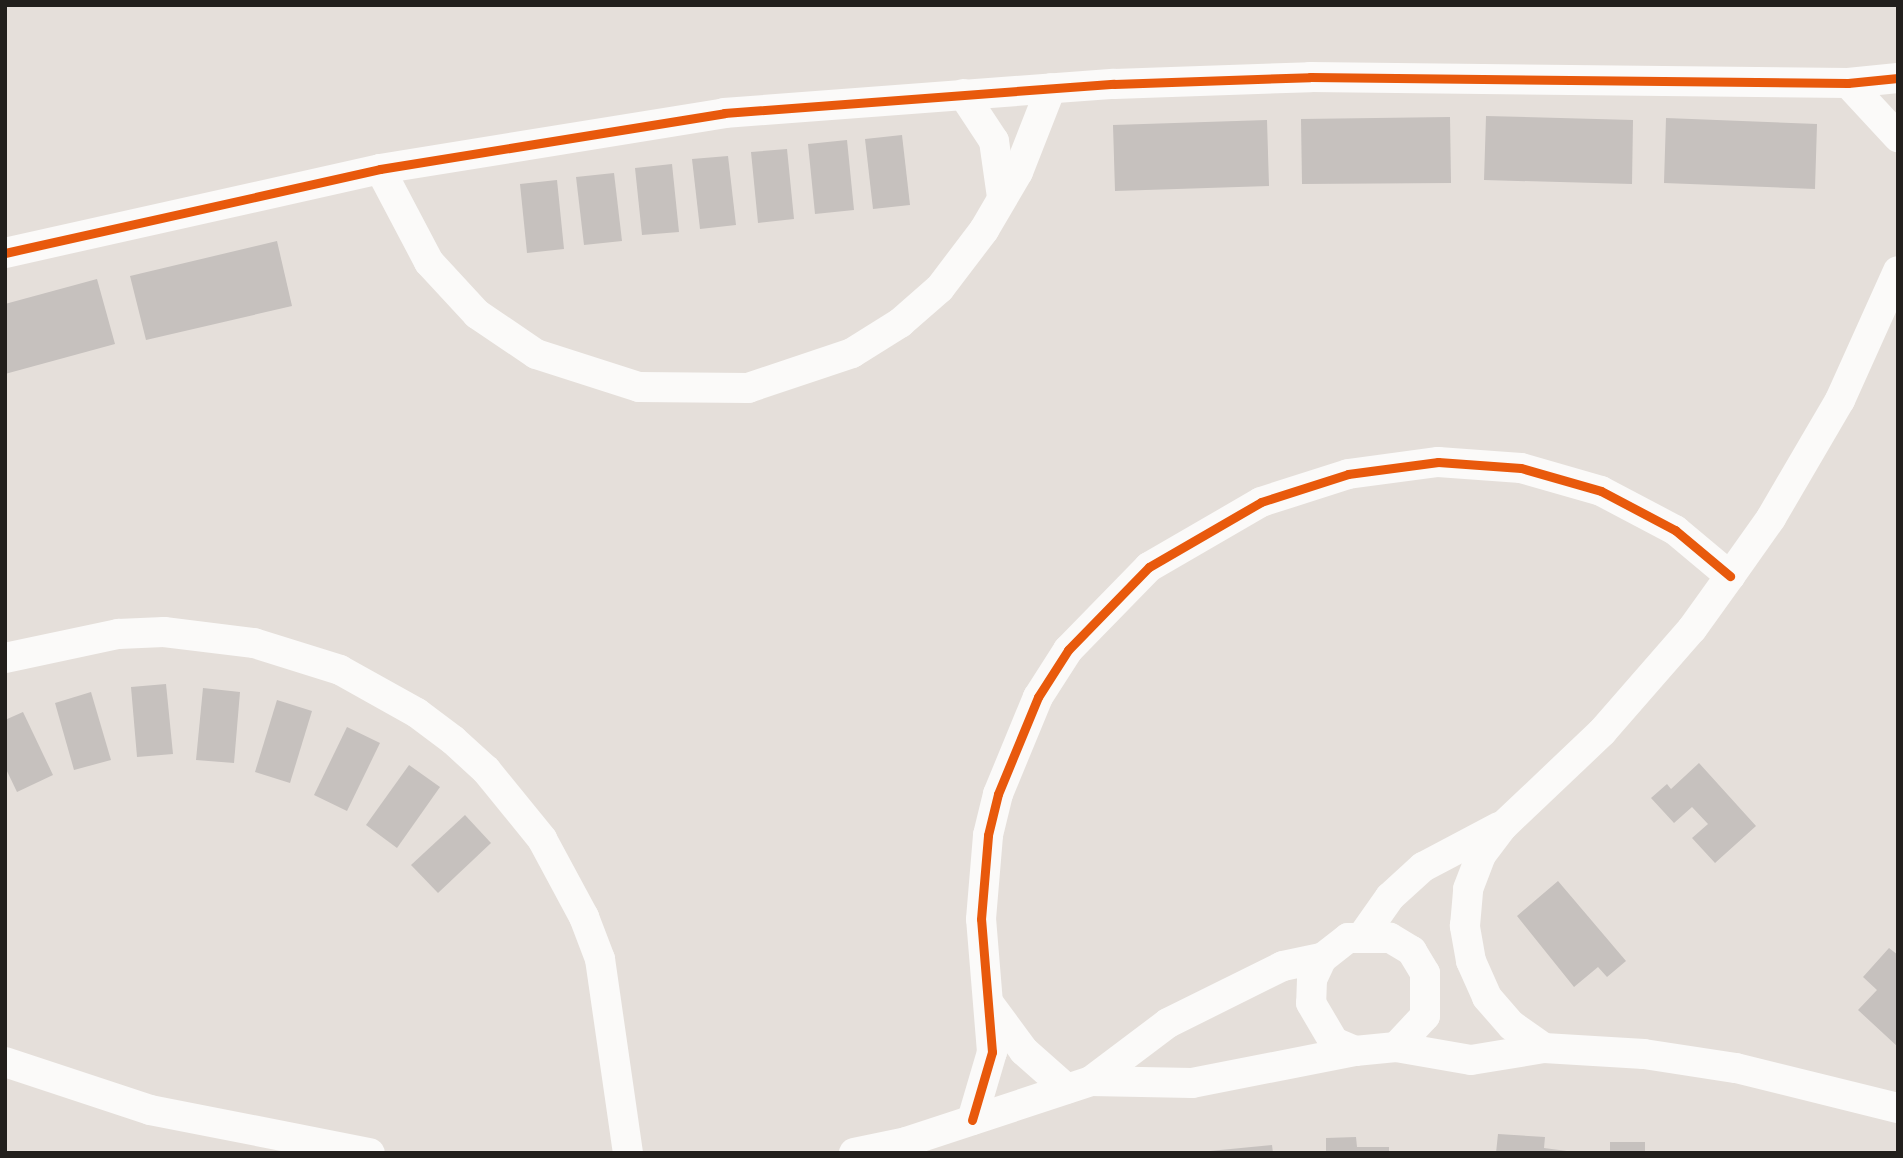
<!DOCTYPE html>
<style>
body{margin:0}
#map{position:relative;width:1903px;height:1158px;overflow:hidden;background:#e5dfda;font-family:"IBM Plex Sans",sans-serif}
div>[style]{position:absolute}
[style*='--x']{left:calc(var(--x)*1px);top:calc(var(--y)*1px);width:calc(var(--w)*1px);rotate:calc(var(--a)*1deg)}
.building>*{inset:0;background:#c6c1be}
.minor>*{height:30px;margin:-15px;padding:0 15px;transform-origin:15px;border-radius:15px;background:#fbfaf9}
.cycleway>*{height:9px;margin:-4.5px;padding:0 4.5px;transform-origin:4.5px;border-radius:4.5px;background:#e8590c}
span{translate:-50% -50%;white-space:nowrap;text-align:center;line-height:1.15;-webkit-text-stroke:5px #f6ece4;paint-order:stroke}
.frame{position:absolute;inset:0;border:7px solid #221f1c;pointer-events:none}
</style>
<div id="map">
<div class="building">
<i style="clip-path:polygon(1486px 116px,1633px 120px,1632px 184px,1484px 180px)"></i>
<i style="clip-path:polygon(1450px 117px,1451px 183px,1302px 184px,1301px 119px)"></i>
<i style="clip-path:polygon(1666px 118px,1817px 124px,1815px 189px,1664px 183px)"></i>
<i style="clip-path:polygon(1267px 120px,1269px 186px,1115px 191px,1113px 125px)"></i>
<i style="clip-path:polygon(902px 135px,910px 205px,873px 209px,865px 139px)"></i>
<i style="clip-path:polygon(847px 140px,854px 210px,815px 214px,808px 144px)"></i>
<i style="clip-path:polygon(787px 149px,794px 219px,758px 223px,751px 152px)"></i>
<i style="clip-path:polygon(728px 156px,736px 225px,700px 229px,692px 159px)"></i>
<i style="clip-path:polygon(672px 164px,679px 232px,642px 235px,635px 168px)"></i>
<i style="clip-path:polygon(614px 173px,622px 241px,584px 245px,576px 177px)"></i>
<i style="clip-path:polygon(557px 180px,564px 249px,527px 253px,520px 184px)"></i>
<i style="clip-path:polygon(277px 241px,292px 306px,146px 340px,130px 276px)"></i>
<i style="clip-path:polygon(97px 279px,115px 344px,5px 374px,5px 304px)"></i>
<i style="clip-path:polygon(166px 684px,173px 754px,137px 757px,131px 687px)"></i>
<i style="clip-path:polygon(203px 688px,240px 692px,234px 763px,196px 760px)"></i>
<i style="clip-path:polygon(91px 692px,111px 760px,74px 770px,55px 703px)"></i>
<i style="clip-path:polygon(277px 700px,312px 711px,290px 783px,255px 772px)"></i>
<i style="clip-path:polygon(23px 712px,53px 775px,17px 792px,5px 767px,5px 720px)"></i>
<i style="clip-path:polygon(347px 727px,380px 743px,347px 811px,314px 795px)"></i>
<i style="clip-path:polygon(1699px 763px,1756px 826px,1715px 863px,1692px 838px,1708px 824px,1692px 807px,1674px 823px,1651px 798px,1667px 784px,1671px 789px)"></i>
<i style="clip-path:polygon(409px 765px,440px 787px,397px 848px,366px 825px)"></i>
<i style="clip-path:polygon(465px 815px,491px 843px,438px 893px,411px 865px)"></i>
<i style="clip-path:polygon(1558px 881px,1626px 961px,1607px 977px,1598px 967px,1574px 987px,1517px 916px)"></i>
<i style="clip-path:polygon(1889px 948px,1898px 955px,1898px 1047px,1858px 1010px,1877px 990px,1863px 977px)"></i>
<i style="clip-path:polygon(1498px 1134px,1545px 1137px,1544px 1148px,1582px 1153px,1496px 1153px)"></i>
<i style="clip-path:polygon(1356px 1137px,1357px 1147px,1389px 1147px,1389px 1153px,1326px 1153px,1326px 1138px)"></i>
<i style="clip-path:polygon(1610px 1142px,1645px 1142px,1645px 1153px,1610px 1153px)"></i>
<i style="clip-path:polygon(1272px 1145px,1273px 1153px,1210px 1153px,1210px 1151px)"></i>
</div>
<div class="minor">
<i style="--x:1848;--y:83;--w:74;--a:47.2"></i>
<i style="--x:963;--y:94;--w:56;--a:56.6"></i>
<i style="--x:994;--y:141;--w:57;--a:81.9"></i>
<i style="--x:380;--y:169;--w:105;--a:62.2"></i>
<i style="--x:429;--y:262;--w:71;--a:47.3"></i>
<i style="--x:477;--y:314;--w:71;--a:34.1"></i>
<i style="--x:536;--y:354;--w:108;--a:17.8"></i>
<i style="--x:639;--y:387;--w:109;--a:0.5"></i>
<i style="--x:748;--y:388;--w:110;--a:-18.6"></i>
<i style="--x:852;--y:353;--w:57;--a:-32"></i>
<i style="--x:900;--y:323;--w:53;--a:-41.2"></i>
<i style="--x:940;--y:288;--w:73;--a:-52.8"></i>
<i style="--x:984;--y:230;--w:67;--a:-59.6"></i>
<i style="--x:1018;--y:172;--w:90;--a:-68.6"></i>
<i style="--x:5;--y:253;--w:384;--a:-12.6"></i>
<i style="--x:380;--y:169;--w:349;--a:-9.2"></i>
<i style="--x:724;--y:113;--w:391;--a:-4.3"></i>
<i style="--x:1114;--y:84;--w:196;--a:-2"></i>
<i style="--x:1310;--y:77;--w:538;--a:0.64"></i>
<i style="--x:1848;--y:83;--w:50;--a:-5.7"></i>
<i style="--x:5;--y:658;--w:116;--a:-12"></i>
<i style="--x:118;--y:634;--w:46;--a:-2.5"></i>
<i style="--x:164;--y:632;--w:91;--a:7"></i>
<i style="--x:254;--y:643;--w:90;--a:17.4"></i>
<i style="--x:340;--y:670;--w:88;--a:29.2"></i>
<i style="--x:417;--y:713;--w:45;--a:36.9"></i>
<i style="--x:453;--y:740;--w:45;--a:42.3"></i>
<i style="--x:486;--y:770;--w:89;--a:50.9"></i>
<i style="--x:542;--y:839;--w:89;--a:61.7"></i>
<i style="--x:584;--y:917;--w:45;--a:69.1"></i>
<i style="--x:600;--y:959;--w:196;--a:81.8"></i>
<i style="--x:1364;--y:934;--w:45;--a:-54.9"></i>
<i style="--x:1390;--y:897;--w:45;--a:-42.3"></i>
<i style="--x:1423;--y:867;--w:86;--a:-27.8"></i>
<i style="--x:990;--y:1005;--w:57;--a:53.5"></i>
<i style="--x:1024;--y:1051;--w:57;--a:41.5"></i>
<i style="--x:1396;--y:1047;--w:42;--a:-46.9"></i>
<i style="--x:1425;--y:1016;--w:43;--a:-90"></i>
<i style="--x:1425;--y:973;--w:26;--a:-121"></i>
<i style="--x:1412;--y:951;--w:26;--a:-149"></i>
<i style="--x:1390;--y:938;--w:42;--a:180"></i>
<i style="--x:1348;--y:938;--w:33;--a:142"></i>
<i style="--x:1322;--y:958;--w:23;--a:115"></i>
<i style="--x:1312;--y:979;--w:24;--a:92"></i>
<i style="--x:1311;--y:1003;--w:45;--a:59.5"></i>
<i style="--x:1334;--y:1042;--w:23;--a:23"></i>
<i style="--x:1355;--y:1051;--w:41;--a:-5.6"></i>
<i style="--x:1396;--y:1047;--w:76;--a:9.8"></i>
<i style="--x:1471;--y:1060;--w:74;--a:-9.3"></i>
<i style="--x:1544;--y:1048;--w:100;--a:3.4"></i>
<i style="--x:1644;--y:1054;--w:93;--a:8.7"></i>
<i style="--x:1736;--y:1068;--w:167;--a:13.9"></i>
<i style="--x:1544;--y:1048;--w:39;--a:-145"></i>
<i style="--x:1512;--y:1026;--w:38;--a:-131"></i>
<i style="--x:1487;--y:997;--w:39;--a:-114"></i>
<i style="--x:1471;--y:961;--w:36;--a:-100"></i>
<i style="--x:1465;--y:926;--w:37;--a:-85"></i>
<i style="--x:1468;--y:889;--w:36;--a:-69"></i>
<i style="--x:1481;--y:855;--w:36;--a:-53"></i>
<i style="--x:1503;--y:826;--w:137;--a:-43.5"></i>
<i style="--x:1602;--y:732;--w:137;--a:-48.9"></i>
<i style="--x:1692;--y:629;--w:65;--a:-54.4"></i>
<i style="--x:1730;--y:576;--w:71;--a:-54.7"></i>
<i style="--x:1771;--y:518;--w:137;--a:-59.7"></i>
<i style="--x:1840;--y:400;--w:141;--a:-65.8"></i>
<i style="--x:5;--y:1062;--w:153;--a:18.3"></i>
<i style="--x:150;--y:1110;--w:224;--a:11.1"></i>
<i style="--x:1091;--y:1081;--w:96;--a:-37"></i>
<i style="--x:1168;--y:1023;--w:128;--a:-26.4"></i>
<i style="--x:1283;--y:966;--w:40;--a:-12"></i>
<i style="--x:972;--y:1120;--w:71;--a:-73.6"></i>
<i style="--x:992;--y:1052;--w:133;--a:-94.7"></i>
<i style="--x:981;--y:919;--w:84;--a:-85.2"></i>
<i style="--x:988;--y:835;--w:42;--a:-76.3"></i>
<i style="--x:998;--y:794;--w:105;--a:-67.6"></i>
<i style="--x:1038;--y:697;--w:56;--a:-57.4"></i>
<i style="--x:1068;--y:650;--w:116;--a:-45.7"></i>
<i style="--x:1149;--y:567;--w:129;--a:-30.1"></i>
<i style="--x:1261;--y:502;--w:91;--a:-17.8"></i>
<i style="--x:1348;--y:474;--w:91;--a:-7.6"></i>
<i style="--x:1438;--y:462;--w:83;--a:4.1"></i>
<i style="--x:1521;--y:468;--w:83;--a:16"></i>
<i style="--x:1601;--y:491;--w:84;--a:27.8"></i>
<i style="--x:1675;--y:530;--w:72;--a:39.9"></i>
<i style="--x:854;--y:1153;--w:53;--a:-11.9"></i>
<i style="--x:906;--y:1142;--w:195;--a:-18.2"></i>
<i style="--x:1091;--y:1081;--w:101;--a:1.1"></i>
<i style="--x:1192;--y:1083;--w:166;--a:-11.1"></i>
</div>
<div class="cycleway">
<i style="--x:5;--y:253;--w:384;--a:-12.6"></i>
<i style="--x:380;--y:169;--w:349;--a:-9.2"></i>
<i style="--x:724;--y:113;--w:391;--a:-4.3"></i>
<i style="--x:1114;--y:84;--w:196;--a:-2"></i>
<i style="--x:1310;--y:77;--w:538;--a:0.64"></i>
<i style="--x:1848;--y:83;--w:50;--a:-5.7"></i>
<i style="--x:972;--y:1120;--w:71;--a:-73.6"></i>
<i style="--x:992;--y:1052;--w:133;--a:-94.7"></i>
<i style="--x:981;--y:919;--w:84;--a:-85.2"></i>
<i style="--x:988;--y:835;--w:42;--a:-76.3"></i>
<i style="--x:998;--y:794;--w:105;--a:-67.6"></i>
<i style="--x:1038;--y:697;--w:56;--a:-57.4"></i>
<i style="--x:1068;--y:650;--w:116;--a:-45.7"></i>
<i style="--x:1149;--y:567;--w:129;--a:-30.1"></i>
<i style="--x:1261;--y:502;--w:91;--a:-17.8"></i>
<i style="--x:1348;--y:474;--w:91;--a:-7.6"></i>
<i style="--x:1438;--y:462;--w:83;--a:4.1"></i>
<i style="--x:1521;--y:468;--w:83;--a:16"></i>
<i style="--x:1601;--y:491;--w:84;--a:27.8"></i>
<i style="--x:1675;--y:530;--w:72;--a:39.9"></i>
</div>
<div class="frame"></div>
</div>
